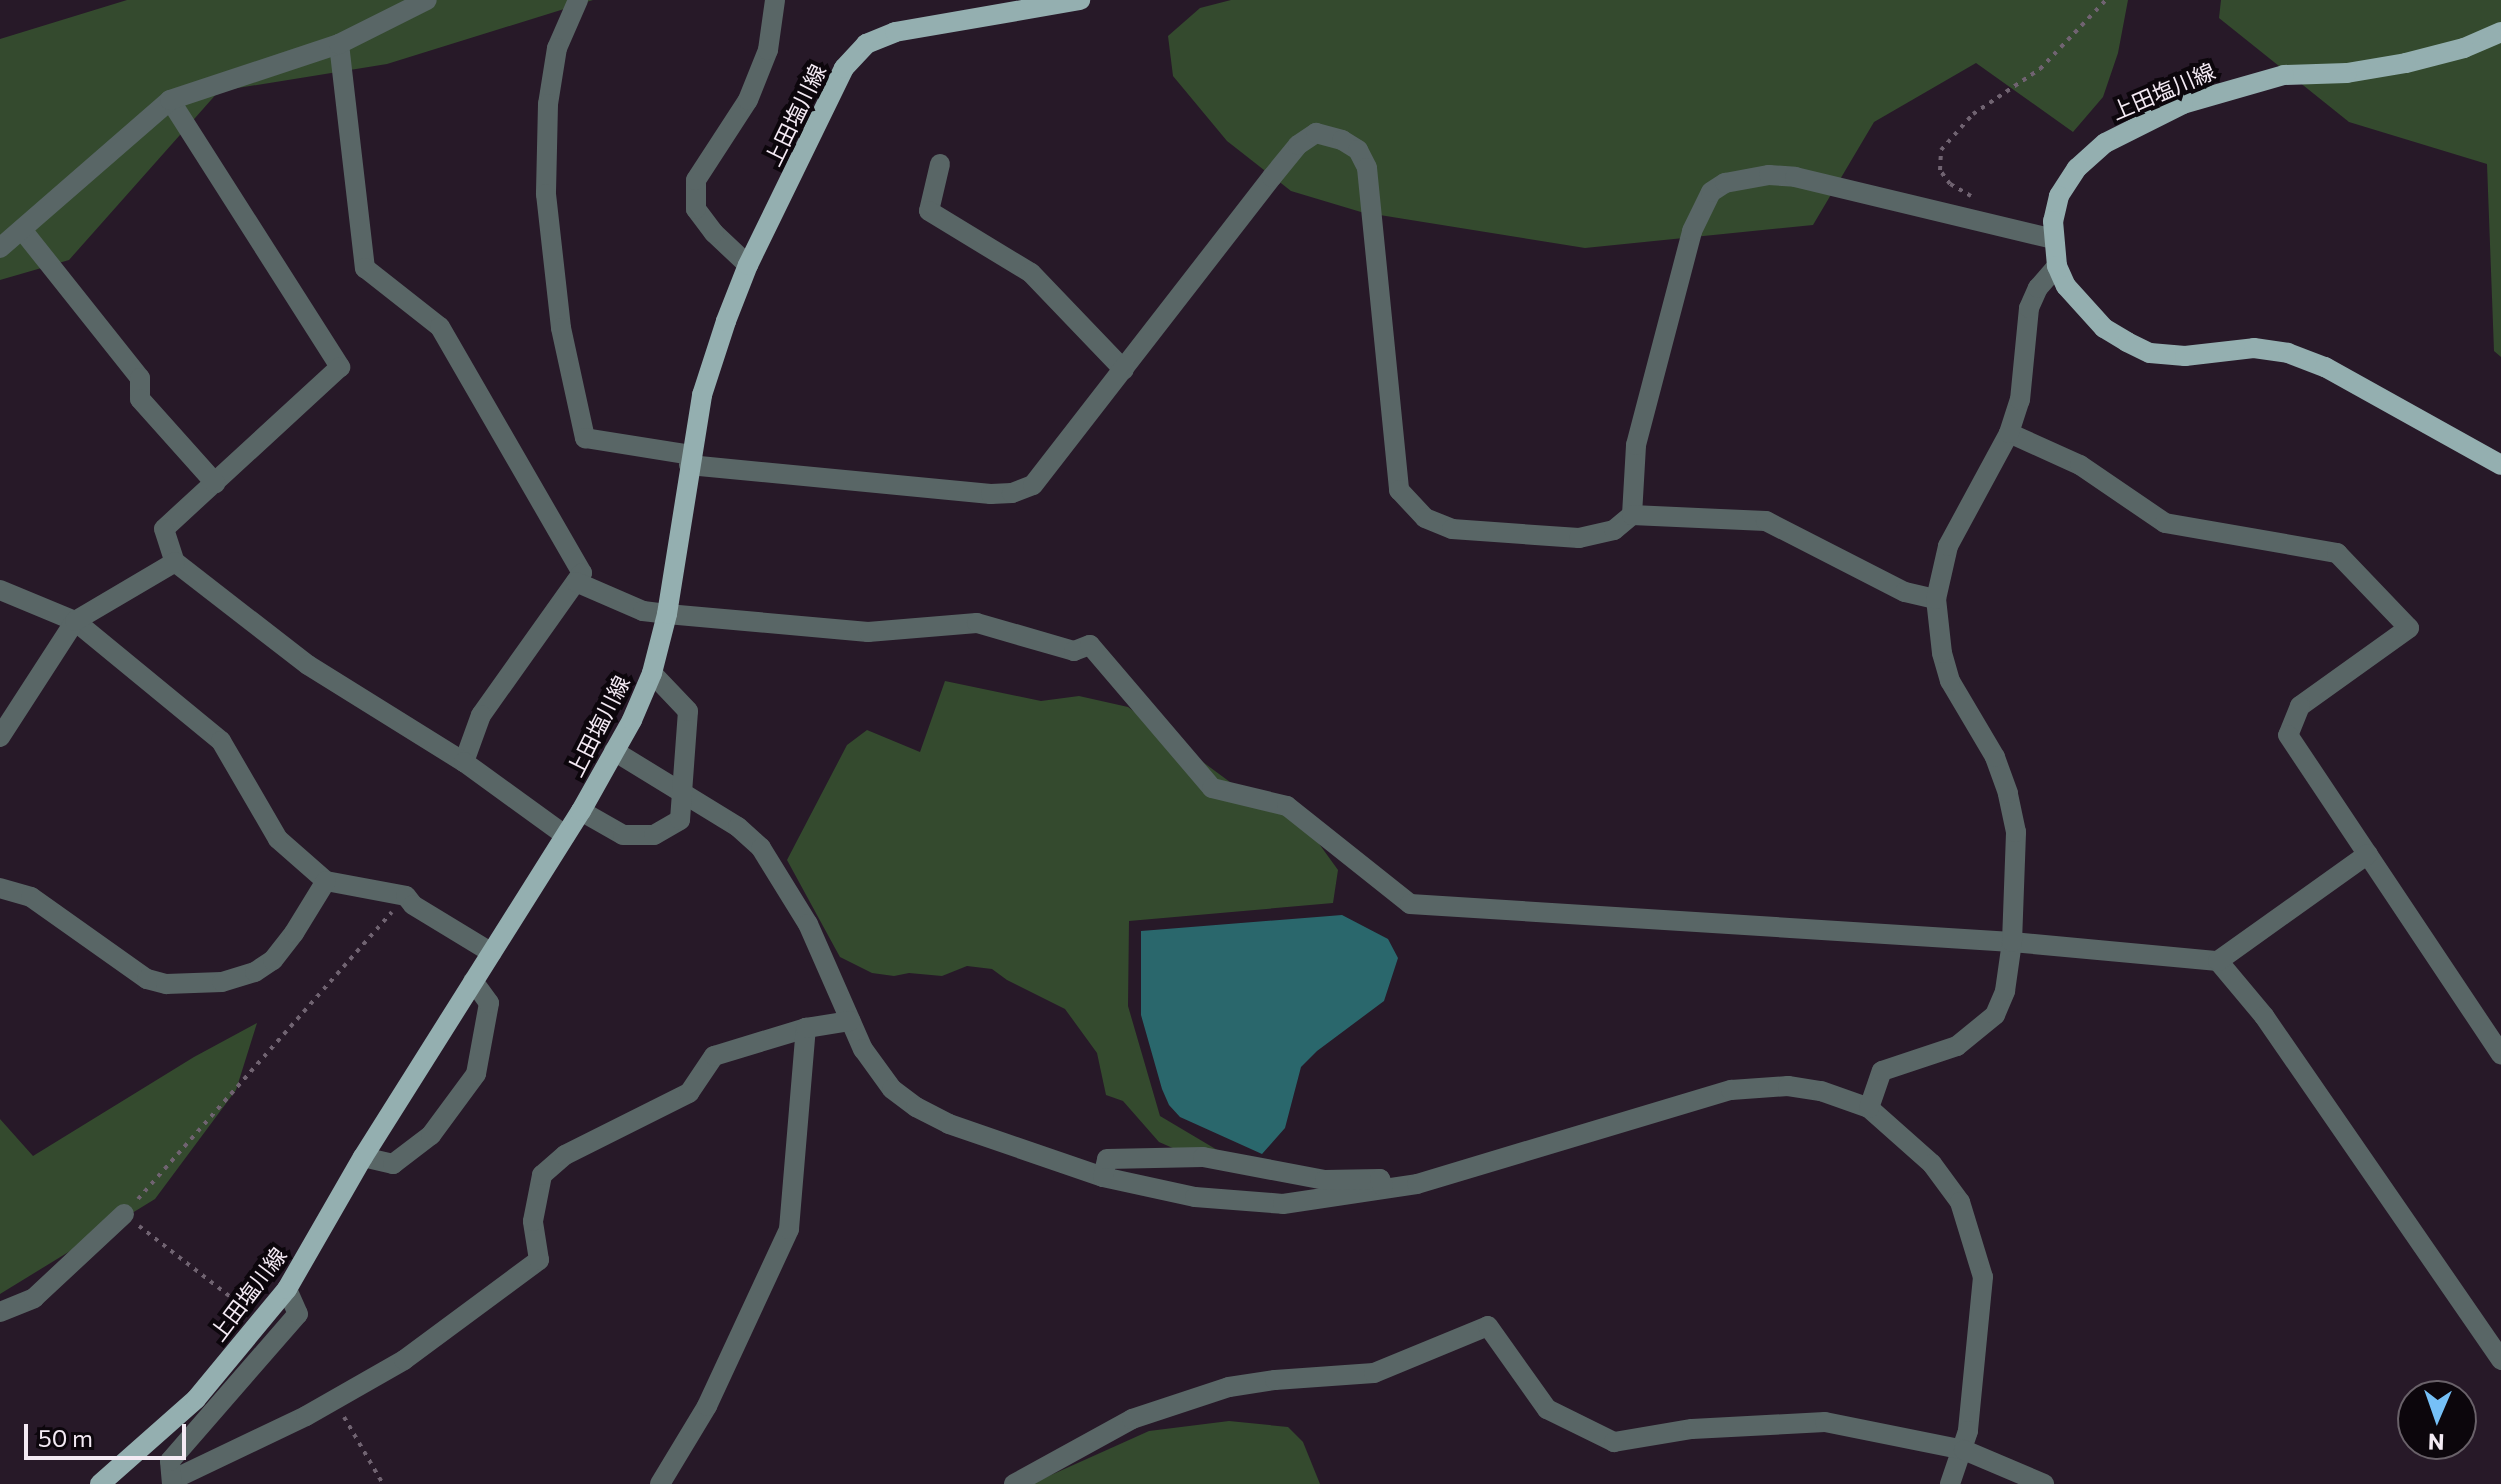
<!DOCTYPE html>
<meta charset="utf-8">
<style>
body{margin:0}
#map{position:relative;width:2501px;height:1484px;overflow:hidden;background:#271928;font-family:Commissioner,"Noto Sans JP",sans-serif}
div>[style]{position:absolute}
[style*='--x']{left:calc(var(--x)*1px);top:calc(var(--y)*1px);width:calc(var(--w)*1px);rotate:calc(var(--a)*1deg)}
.green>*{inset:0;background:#344a2e}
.water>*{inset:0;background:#2a676c}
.path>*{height:4px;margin-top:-2px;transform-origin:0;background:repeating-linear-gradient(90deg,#706371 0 4px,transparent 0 10px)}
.minor>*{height:20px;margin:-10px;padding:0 10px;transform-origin:10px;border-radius:10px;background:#596666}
.major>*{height:20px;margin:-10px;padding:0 10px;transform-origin:10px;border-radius:10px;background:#94afb0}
span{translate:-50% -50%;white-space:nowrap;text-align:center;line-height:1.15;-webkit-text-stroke:8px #0c060c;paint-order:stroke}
.street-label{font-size:22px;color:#f4eaf4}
.north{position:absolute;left:2397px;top:1380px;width:80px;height:80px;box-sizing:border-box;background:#0c060c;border:2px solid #696169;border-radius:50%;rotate:182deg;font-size:22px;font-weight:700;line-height:32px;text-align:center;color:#f4eaf4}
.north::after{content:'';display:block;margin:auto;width:28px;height:36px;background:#76c0f7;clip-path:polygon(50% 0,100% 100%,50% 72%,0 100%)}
.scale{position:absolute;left:24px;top:1424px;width:162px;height:36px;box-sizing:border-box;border:4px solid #f4eaf4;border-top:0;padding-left:10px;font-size:24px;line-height:28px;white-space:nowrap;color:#f4eaf4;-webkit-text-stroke:6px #0c060c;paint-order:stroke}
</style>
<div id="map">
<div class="green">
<i style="clip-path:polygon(127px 0,593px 0,387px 64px,219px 91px,69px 260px,0 280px,0 39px)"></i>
<i style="clip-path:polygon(1231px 0,2128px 0,2118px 53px,2103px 97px,2073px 132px,1976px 63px,1874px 122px,1813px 225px,1585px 248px,1361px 212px,1291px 191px,1227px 141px,1173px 76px,1168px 36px,1200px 8px)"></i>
<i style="clip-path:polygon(2221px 0,2501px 0,2501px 357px,2494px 351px,2487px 164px,2349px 122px,2219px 18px)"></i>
<i style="clip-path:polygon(945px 681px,1041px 701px,1079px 696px,1128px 707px,1230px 782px,1304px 823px,1338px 870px,1333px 903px,1129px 921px,1128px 1006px,1160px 1116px,1224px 1154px,1175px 1149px,1159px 1142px,1123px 1101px,1106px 1095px,1097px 1053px,1065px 1009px,1007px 980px,992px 969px,967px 966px,942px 976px,909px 973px,894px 976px,872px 973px,840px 957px,835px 948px,787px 860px,847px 745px,867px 730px,920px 752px)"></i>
<i style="clip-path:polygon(257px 1023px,236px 1090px,155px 1199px,0 1294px,0 1119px,33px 1156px,194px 1057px)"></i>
<i style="clip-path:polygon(1229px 1421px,1288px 1427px,1303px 1442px,1320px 1484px,1031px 1484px,1149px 1431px)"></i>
</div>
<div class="water">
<i style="clip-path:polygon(1342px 915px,1388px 939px,1398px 958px,1384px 1001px,1317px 1051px,1301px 1067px,1285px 1128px,1262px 1154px,1180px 1117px,1169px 1105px,1162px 1089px,1141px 1015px,1141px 931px)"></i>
</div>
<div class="path">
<i style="--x:1971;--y:196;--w:24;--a:-150"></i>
<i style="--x:1950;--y:184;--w:17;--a:-126"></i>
<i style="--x:1940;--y:170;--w:20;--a:-87"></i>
<i style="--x:1941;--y:150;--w:48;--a:-48.4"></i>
<i style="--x:1973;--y:114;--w:81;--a:-33.9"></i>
<i style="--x:2040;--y:69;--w:95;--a:-46.3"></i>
<i style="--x:138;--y:1199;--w:383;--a:-48.5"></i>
<i style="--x:139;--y:1226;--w:135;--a:37.8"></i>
<i style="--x:344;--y:1417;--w:78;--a:59.8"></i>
</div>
<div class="minor">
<i style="--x:578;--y:0;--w:52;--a:113.6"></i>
<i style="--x:557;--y:48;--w:57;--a:99.1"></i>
<i style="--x:548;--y:104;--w:90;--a:91.3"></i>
<i style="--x:546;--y:194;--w:135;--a:83.6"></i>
<i style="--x:561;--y:328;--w:113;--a:77.7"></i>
<i style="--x:585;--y:438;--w:107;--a:9.1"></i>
<i style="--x:339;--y:44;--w:226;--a:83.4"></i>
<i style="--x:365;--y:268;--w:95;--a:38.2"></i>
<i style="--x:440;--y:327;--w:284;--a:60"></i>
<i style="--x:582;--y:573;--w:174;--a:125.4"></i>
<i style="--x:481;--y:715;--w:50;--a:109.9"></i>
<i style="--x:170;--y:100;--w:317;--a:57.5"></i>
<i style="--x:340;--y:367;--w:239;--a:137.4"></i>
<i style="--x:164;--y:529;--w:35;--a:72"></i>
<i style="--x:175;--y:562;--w:168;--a:37.8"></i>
<i style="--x:308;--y:665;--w:184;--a:31.9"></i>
<i style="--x:464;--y:762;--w:125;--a:35.9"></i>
<i style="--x:940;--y:164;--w:48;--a:103.2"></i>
<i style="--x:929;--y:211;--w:119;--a:31.3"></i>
<i style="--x:1031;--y:273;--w:134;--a:46.2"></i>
<i style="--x:23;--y:231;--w:188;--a:51.5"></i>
<i style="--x:140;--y:378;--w:21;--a:90"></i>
<i style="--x:140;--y:399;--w:113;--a:48.2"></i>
<i style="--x:0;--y:248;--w:225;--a:-41"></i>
<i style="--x:170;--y:100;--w:178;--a:-18.3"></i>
<i style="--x:339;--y:44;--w:98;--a:-26.6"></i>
<i style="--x:748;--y:265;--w:47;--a:-136.7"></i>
<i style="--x:714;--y:233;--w:30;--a:-127"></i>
<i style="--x:696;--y:209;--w:29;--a:-90"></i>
<i style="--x:696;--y:180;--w:95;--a:-57"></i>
<i style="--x:748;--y:100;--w:54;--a:-68.2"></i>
<i style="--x:768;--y:50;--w:50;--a:-82"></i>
<i style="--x:2009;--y:433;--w:78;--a:24.3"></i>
<i style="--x:2080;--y:465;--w:103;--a:34.3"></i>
<i style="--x:2165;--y:523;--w:175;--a:9.9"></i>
<i style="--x:2337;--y:553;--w:104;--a:46.2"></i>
<i style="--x:2409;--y:628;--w:134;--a:144.4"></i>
<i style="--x:2300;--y:706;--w:31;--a:112"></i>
<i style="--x:2288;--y:735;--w:384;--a:56.3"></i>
<i style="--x:689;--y:465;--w:303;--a:5.5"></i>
<i style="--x:991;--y:494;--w:21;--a:-3"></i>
<i style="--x:1012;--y:493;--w:22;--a:-21"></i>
<i style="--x:1033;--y:485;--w:390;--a:-52.2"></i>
<i style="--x:1272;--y:177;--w:41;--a:-50.9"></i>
<i style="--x:1298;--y:145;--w:22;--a:-34"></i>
<i style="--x:1316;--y:133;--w:27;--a:15"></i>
<i style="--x:1342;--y:140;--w:19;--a:32"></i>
<i style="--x:1358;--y:150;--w:20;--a:63"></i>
<i style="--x:1367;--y:168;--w:324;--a:84.3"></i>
<i style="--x:1399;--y:490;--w:38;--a:47"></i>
<i style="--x:1425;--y:518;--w:29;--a:22"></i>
<i style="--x:1452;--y:529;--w:127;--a:4.1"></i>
<i style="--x:1579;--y:538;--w:36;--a:-13"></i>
<i style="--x:1614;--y:530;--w:23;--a:-40"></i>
<i style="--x:1632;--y:515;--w:70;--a:-86.7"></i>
<i style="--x:1636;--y:445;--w:221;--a:-75.3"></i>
<i style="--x:1692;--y:231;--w:43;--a:-64"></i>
<i style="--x:1711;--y:192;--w:17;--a:-33"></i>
<i style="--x:1725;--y:183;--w:45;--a:-10.3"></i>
<i style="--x:1769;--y:175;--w:26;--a:4"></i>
<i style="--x:1795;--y:177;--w:266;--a:13.5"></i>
<i style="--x:1632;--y:515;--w:134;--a:2.6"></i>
<i style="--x:1766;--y:521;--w:156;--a:27.1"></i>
<i style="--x:1905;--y:592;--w:32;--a:13"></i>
<i style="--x:576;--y:582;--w:73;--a:23.4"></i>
<i style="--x:643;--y:611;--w:24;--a:7"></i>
<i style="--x:667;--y:614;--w:202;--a:5.1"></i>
<i style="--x:868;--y:632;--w:109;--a:-4.7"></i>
<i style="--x:977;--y:623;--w:101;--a:16.1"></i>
<i style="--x:1074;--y:651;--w:17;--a:-21"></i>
<i style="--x:1090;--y:645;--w:188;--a:49.5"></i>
<i style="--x:1212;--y:788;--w:77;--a:13.5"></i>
<i style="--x:1287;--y:806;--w:157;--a:38.5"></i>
<i style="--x:1410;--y:904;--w:603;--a:3.61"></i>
<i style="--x:2012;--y:942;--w:207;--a:5.3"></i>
<i style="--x:2218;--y:961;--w:72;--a:50.1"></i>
<i style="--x:2264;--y:1016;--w:418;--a:55.4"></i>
<i style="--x:0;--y:590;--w:81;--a:22.5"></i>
<i style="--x:75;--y:621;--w:189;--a:39.4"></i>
<i style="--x:221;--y:741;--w:113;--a:59.8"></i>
<i style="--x:278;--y:839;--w:64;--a:41.2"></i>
<i style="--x:326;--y:881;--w:81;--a:10.6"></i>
<i style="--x:406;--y:896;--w:11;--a:52"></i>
<i style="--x:413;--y:905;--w:92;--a:31.3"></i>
<i style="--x:0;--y:737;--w:138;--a:-57.1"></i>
<i style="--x:75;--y:621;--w:116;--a:-30.5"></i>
<i style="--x:614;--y:751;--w:145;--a:31.5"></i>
<i style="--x:738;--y:827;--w:31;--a:42"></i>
<i style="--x:761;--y:848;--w:89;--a:58.3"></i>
<i style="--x:808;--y:924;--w:137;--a:66.3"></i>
<i style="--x:863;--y:1049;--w:49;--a:54.1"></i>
<i style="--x:892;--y:1089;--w:30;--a:37"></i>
<i style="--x:916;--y:1107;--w:37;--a:27"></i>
<i style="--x:949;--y:1124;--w:163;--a:19"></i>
<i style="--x:1103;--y:1177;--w:94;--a:12.3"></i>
<i style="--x:1195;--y:1197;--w:88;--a:4.5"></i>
<i style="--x:1283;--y:1204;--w:135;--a:-8.5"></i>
<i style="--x:1417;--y:1184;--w:328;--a:-16.7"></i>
<i style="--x:1731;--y:1090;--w:57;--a:-4"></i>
<i style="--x:1788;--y:1086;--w:33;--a:9"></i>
<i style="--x:1821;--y:1091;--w:51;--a:19.5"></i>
<i style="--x:1869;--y:1108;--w:84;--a:41.6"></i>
<i style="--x:1932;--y:1164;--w:47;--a:53.6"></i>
<i style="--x:1960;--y:1202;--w:78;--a:73"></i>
<i style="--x:1983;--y:1277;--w:155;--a:95.6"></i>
<i style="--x:1968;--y:1431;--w:56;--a:108.8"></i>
<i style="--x:581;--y:811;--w:48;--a:29.7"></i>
<i style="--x:623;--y:835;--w:31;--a:0"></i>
<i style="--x:654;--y:835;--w:30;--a:-30"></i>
<i style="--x:680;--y:820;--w:109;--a:-85.8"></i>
<i style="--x:688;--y:711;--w:52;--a:-133.5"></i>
<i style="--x:0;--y:888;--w:32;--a:16"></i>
<i style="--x:31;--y:897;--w:142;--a:35.3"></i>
<i style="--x:147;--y:979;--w:20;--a:15"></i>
<i style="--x:166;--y:984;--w:56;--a:-2"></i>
<i style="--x:222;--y:982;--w:34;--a:-17"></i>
<i style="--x:255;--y:972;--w:22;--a:-34"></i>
<i style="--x:273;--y:960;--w:34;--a:-52"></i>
<i style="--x:294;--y:933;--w:61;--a:-58.4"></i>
<i style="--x:2218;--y:961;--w:184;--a:-35.5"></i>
<i style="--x:1869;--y:1108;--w:39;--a:-71"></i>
<i style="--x:1882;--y:1071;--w:79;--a:-18.4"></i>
<i style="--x:1957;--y:1046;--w:49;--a:-39.2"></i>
<i style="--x:1995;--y:1015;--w:26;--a:-67"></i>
<i style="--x:2005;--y:991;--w:49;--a:-81.9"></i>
<i style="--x:2012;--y:942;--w:110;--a:-87.9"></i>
<i style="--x:2016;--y:832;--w:40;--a:-102"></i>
<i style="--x:2008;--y:793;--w:38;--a:-110"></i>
<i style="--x:1995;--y:757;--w:88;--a:-120.6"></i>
<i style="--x:1950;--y:681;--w:29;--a:-106"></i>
<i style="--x:1942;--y:653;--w:54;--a:-96.3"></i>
<i style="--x:1936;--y:599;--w:54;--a:-77.2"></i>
<i style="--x:1948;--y:546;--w:128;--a:-61.6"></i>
<i style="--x:2009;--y:433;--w:35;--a:-72"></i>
<i style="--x:2020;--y:400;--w:92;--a:-84.4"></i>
<i style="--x:2029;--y:308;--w:22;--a:-66"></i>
<i style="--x:2038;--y:288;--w:29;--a:-49"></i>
<i style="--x:363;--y:1157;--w:31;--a:13"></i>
<i style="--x:393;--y:1164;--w:48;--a:-37.3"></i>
<i style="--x:431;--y:1135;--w:76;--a:-53.6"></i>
<i style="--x:476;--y:1074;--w:72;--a:-79.6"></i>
<i style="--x:489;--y:1003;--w:27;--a:-126"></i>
<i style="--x:1103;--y:1177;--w:18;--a:-77"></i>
<i style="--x:1107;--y:1159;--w:96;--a:-1.2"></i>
<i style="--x:1203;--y:1157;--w:124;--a:10.7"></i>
<i style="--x:1325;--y:1180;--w:55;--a:-1"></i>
<i style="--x:1380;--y:1179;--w:8;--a:67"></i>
<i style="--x:0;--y:1312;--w:37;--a:-22"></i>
<i style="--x:34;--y:1298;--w:123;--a:-43"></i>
<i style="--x:172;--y:1480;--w:148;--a:-25.5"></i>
<i style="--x:306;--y:1416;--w:113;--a:-29.7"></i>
<i style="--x:404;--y:1360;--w:168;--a:-36.5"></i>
<i style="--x:539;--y:1260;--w:39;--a:-99"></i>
<i style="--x:533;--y:1221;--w:47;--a:-78.9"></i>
<i style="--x:542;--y:1175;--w:30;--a:-41"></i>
<i style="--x:565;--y:1155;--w:139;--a:-26.6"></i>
<i style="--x:689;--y:1093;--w:45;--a:-56"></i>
<i style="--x:714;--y:1056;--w:96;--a:-16.9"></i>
<i style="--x:172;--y:1484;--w:23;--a:-95"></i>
<i style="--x:170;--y:1461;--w:195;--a:-49"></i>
<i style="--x:298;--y:1314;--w:27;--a:-114"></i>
<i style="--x:660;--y:1484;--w:91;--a:-58.9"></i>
<i style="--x:707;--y:1406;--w:195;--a:-65.1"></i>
<i style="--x:789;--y:1229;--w:202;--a:-85.2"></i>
<i style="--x:806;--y:1028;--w:45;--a:-9"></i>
<i style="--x:1014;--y:1484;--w:135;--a:-28.8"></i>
<i style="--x:1132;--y:1419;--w:102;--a:-18.3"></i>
<i style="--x:1229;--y:1387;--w:47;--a:-8.7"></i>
<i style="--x:1275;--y:1380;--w:99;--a:-4"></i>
<i style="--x:1374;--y:1373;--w:123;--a:-22.4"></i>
<i style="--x:1488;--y:1326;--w:102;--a:54.6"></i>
<i style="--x:1547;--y:1409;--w:75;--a:26.2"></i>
<i style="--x:1614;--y:1442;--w:79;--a:-9.5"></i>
<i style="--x:1692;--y:1429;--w:133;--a:-3"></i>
<i style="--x:1825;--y:1422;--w:142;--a:11.4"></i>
<i style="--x:1964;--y:1450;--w:87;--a:23"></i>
</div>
<div class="major">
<i style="--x:2501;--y:32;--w:40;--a:156.6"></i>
<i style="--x:2464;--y:48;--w:60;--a:165.5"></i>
<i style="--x:2406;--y:63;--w:60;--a:170.4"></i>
<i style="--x:2347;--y:73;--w:63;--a:178.2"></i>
<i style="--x:2284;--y:75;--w:105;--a:164"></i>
<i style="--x:2183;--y:104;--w:87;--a:153.4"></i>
<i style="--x:2105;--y:143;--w:38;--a:138"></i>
<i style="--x:2077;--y:168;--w:33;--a:123"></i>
<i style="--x:2059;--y:196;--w:26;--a:103"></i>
<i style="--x:2053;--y:221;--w:45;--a:84.9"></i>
<i style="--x:2057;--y:266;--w:22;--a:66"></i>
<i style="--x:2066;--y:286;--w:57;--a:47.9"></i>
<i style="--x:2104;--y:328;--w:27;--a:31"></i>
<i style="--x:2127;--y:342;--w:25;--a:26"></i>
<i style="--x:2150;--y:353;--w:35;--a:5"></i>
<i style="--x:2185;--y:356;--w:69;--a:-6.6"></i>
<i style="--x:2254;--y:348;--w:34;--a:8"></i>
<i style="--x:2288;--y:353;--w:40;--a:21"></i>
<i style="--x:2325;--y:367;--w:201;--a:29.1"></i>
<i style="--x:100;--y:1484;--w:128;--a:-41.5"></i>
<i style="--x:196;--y:1399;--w:143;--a:-50.4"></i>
<i style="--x:287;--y:1289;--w:152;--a:-60.1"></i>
<i style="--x:363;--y:1157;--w:409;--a:-57.8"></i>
<i style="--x:581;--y:811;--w:104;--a:-60.7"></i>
<i style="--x:632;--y:720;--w:51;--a:-66.9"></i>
<i style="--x:652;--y:673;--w:61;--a:-75.7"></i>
<i style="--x:667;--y:614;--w:222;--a:-80.9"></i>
<i style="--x:702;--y:395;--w:78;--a:-72"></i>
<i style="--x:726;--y:321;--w:60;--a:-68.6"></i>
<i style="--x:748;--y:265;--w:219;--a:-64"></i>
<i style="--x:844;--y:68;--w:33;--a:-47"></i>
<i style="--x:866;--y:44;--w:31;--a:-22"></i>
<i style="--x:895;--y:32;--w:188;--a:-9.8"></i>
</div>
<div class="street-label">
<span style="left:2163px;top:91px;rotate:-23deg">上田塩川線</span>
<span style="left:795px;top:115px;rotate:-64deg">上田塩川線</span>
<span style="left:598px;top:726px;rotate:-63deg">上田塩川線</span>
<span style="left:248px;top:1294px;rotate:-53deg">上田塩川線</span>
</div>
<div class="north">N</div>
<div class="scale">50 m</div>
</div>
